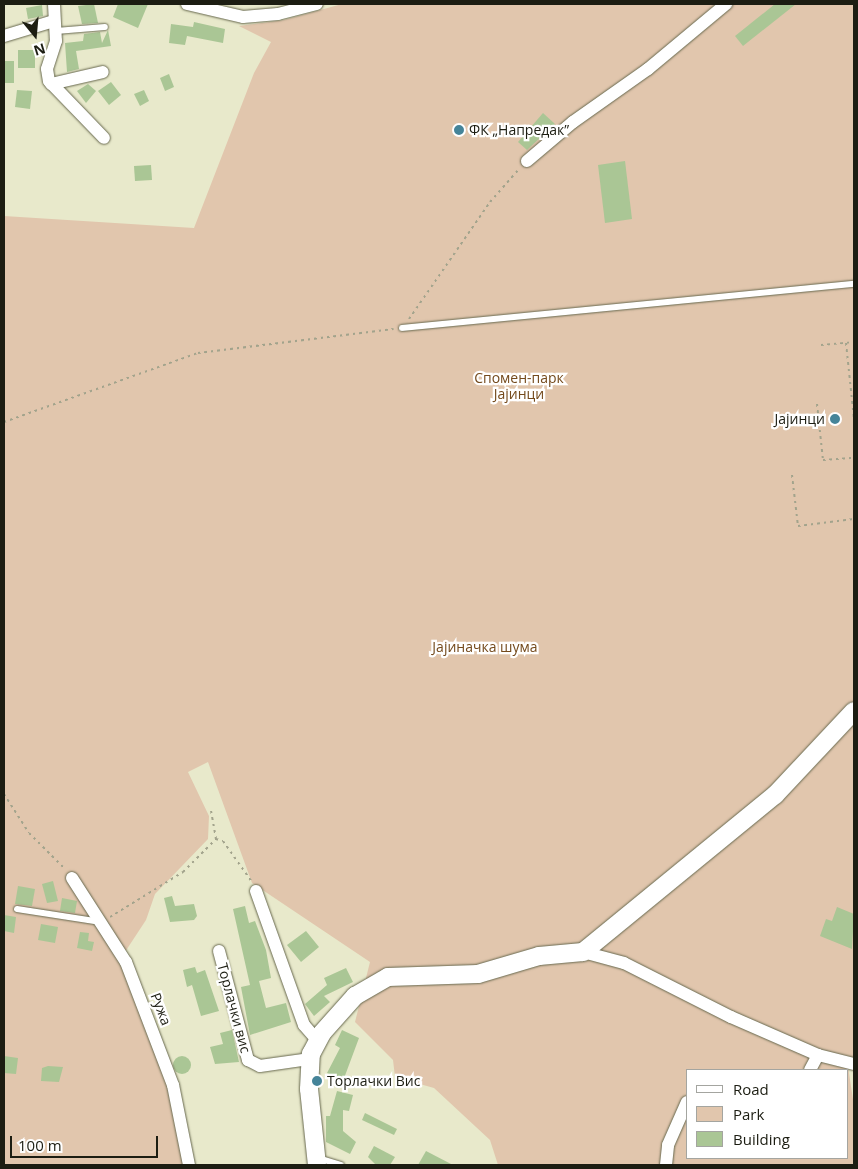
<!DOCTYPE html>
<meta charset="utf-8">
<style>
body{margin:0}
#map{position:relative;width:858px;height:1169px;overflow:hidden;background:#e8e9cb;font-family:"Open Sans",sans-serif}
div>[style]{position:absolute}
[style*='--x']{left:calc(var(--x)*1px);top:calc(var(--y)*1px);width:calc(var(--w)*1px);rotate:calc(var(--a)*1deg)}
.green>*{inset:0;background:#e1c6ad}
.building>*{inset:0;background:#aac695}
.round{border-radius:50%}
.path>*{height:2px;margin-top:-1px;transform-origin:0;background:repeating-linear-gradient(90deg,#a2a38c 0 2.5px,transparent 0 6.5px)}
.roads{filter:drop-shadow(0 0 1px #67684e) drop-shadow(0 0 1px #67684e)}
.lane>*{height:6px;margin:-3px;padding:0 3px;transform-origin:3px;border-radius:3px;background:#fff}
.street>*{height:12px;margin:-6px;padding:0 6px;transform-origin:6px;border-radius:6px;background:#fff}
.secondary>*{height:18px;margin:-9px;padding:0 9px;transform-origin:9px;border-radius:9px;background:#fff}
.dots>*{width:14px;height:14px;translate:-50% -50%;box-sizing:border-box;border:2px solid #fff;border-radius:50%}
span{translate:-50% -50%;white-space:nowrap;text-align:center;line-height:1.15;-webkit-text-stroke:4.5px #fff;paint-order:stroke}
.poi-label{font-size:14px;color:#1c1d12}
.left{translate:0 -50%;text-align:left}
.right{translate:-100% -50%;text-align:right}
.park-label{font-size:14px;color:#744a1c}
.street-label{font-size:14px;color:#1c1d12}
.frame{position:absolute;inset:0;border:5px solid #1c1d12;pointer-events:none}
.legend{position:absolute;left:686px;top:1069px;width:162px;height:90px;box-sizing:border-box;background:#fff;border:1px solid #a4a5a0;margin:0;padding:6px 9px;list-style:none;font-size:15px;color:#1c1d12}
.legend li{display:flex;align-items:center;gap:10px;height:25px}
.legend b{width:25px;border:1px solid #a4a5a0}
.north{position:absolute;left:10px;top:10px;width:50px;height:50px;-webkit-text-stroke:4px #fff;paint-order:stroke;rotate:163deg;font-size:14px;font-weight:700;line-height:20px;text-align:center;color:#1c1d12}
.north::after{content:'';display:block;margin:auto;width:18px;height:22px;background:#1c1d12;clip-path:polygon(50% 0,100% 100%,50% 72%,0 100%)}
.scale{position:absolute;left:10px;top:1136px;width:148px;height:22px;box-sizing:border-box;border:2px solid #1c1d12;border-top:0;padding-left:6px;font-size:15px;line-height:18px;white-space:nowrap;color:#1c1d12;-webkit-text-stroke:4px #fff;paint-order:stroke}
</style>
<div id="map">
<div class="green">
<i style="clip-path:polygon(evenodd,342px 4px,854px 4px,854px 1059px,847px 1060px,854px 1106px,854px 1165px,498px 1165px,490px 1140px,434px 1088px,395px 1077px,393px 1060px,355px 1022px,370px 962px,252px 883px,208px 762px,188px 772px,209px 816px,208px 839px,155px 894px,146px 920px,125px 952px,100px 910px,173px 1085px,188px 1165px,4px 1165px,4px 216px,194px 228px,254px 73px,271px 42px,239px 26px,284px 20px,342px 4px,687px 1070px,847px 1070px,847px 1158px,687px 1158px,687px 1070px)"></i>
</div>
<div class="building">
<i style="clip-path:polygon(94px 4px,98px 23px,82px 24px,78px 6px)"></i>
<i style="clip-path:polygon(118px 4px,148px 4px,138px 28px,113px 17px)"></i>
<i style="clip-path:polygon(775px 4px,796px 4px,743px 46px,735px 36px)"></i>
<i style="clip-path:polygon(42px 5px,43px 16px,28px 19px,26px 8px)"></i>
<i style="clip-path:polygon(194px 22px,225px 29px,223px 43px,187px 36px,185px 45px,169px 43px,171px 24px,193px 27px)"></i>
<i style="clip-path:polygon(108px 30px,111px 46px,76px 51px,79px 69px,67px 72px,65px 43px,83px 41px,84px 34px,100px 32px,102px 43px)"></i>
<i style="clip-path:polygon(18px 50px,35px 50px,35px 68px,18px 68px)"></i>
<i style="clip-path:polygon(5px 61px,14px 61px,14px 83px,5px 83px)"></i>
<i style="clip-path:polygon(169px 74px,174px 87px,165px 91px,160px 78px)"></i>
<i style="clip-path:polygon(111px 82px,121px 95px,109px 105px,98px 91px)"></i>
<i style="clip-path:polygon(88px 84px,96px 91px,86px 103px,77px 91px)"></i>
<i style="clip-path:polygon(17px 90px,32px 91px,30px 109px,15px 107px)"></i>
<i style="clip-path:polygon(144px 90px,149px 101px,140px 106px,134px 94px)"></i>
<i style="clip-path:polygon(543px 113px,555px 124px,527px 150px,518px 142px)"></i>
<i style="clip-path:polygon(625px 161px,632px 219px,605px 223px,598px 165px)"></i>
<i style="clip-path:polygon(151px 165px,152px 180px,135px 181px,134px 166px)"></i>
<i style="clip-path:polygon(53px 881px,58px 901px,47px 903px,42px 884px)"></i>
<i style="clip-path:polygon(18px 886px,35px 889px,32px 906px,15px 904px)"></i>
<i style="clip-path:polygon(172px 896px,175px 906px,194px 904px,197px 916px,194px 920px,170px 922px,164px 898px)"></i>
<i style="clip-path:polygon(62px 898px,77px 901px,75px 913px,60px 911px)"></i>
<i style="clip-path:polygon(245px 906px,249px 923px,255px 921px,266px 950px,271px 978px,259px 981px,266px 1008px,286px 1003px,291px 1022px,250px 1035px,241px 987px,250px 985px,233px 909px)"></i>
<i style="clip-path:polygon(837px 907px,854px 914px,852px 949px,820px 936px,826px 919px,832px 921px)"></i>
<i style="clip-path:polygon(4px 915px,16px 917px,14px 933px,4px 931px)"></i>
<i style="clip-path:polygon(41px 924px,58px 927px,55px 943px,38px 940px)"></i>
<i style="clip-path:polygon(306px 931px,319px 947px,301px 962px,287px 945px)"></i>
<i style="clip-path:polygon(80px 932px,89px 933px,88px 941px,94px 942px,92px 951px,77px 948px)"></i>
<i style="clip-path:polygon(195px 967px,197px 973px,205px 970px,219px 1011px,201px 1016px,192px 985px,187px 987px,183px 970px)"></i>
<i style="clip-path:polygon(346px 968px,353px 982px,324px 996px,330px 1002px,314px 1016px,305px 1004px,327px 985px,324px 978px)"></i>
<i style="clip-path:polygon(232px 1030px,239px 1062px,215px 1064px,210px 1047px,223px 1044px,220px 1033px)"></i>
<i style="clip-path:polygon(342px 1030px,359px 1038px,343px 1081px,327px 1073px,340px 1048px,335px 1045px)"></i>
<i style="clip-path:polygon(4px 1056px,18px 1058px,16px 1074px,4px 1073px)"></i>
<i class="round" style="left:173px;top:1056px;width:18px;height:18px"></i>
<i style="clip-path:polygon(48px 1066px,63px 1067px,59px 1082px,41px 1081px,42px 1068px)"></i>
<i style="clip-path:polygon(337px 1091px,353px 1095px,349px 1111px,343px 1110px,343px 1131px,356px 1142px,350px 1154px,326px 1142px,326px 1116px,330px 1116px)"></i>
<i style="clip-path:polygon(365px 1113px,397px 1129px,394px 1135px,362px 1120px)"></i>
<i style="clip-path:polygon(374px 1146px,395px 1157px,390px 1165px,376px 1165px,368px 1157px)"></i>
<i style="clip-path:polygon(426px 1151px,453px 1165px,418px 1165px)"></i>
</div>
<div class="path">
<i style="--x:409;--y:319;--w:142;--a:-55.3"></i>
<i style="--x:490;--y:202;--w:45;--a:-48.6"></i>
<i style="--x:846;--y:343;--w:76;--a:84"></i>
<i style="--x:821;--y:345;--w:33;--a:-5"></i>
<i style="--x:817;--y:404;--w:56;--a:83.9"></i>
<i style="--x:823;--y:460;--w:31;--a:-4"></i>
<i style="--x:4;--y:422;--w:206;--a:-19.6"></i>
<i style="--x:198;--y:353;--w:197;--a:-7"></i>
<i style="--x:792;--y:475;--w:51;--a:83.3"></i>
<i style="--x:798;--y:526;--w:56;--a:-7.1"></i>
<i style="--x:4;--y:794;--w:46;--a:57.3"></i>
<i style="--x:29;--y:833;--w:51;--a:45"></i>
<i style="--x:216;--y:839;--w:7;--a:16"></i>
<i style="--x:223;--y:841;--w:50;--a:54.7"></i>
<i style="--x:110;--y:917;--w:86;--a:-31.7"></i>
<i style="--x:183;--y:872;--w:47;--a:-45"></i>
<i style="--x:216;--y:839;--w:29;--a:-100"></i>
</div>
<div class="roads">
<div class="lane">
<i style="--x:56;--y:31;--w:49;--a:-4.7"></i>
<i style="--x:402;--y:328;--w:454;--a:-5.6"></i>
<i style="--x:17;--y:909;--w:85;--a:8.8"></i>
<i style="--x:318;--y:1158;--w:24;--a:17"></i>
</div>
<div class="street">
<i style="--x:54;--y:4;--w:37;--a:87"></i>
<i style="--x:56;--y:41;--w:29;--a:108"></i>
<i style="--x:47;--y:69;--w:12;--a:81"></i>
<i style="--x:49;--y:81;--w:79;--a:46"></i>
<i style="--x:187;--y:4;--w:57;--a:13.1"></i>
<i style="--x:243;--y:17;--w:35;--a:-5"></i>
<i style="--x:278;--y:14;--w:40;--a:-14.4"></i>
<i style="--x:4;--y:36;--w:52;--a:-16.7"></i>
<i style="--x:51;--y:84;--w:53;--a:-13"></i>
<i style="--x:527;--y:161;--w:60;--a:-40.3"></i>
<i style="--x:573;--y:122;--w:92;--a:-35.2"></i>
<i style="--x:648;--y:69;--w:102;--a:-39.8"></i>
<i style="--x:72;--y:878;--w:100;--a:57.3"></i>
<i style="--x:126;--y:962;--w:132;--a:69.1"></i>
<i style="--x:173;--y:1085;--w:82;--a:78.7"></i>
<i style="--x:256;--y:891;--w:142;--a:70.3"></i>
<i style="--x:304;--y:1025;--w:20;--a:49"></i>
<i style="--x:219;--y:951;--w:113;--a:75.1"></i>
<i style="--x:248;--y:1060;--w:13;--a:27"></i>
<i style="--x:260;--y:1066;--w:49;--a:-8.1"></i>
<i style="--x:583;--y:952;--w:42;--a:15"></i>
<i style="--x:624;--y:963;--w:120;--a:26.8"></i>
<i style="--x:731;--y:1017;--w:95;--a:23.6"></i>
<i style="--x:818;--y:1055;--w:37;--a:14"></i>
<i style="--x:810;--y:1070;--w:17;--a:-62"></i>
<i style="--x:666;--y:1165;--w:20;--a:-84"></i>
<i style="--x:668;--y:1145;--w:47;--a:-66.2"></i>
</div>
<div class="secondary">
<i style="--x:317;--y:1165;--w:76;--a:-96"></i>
<i style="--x:309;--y:1089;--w:35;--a:-87"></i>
<i style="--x:311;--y:1054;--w:24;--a:-62"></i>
<i style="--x:322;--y:1033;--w:50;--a:-48.3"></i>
<i style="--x:355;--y:996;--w:38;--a:-30"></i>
<i style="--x:388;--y:977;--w:90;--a:-1.9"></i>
<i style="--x:478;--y:974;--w:64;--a:-16.4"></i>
<i style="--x:539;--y:956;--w:44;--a:-5.2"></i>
<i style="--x:583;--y:952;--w:248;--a:-39.3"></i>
<i style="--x:775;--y:795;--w:115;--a:-46.8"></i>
</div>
</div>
<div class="dots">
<i style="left:459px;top:130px;background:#458499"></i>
<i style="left:835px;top:419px;background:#458499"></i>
<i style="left:317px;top:1081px;background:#458499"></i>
</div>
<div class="poi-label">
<span class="left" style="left:469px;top:130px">ФК „Напредак”</span>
<span class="right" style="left:825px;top:419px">Јајинци</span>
<span class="left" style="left:327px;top:1081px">Торлачки Вис</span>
</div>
<div class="park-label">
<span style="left:519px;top:386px">Спомен-парк<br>Јајинци</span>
<span style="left:485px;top:647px">Јајиначка шума</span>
</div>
<div class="street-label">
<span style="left:234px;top:1008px;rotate:75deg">Торлачки вис</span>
<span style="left:161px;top:1009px;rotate:69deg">Ружа</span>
</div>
<div class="frame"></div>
<ul class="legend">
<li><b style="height:6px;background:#fff"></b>Road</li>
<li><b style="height:14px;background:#e1c6ad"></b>Park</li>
<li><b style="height:14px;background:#aac695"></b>Building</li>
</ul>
<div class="north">N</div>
<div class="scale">100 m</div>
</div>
